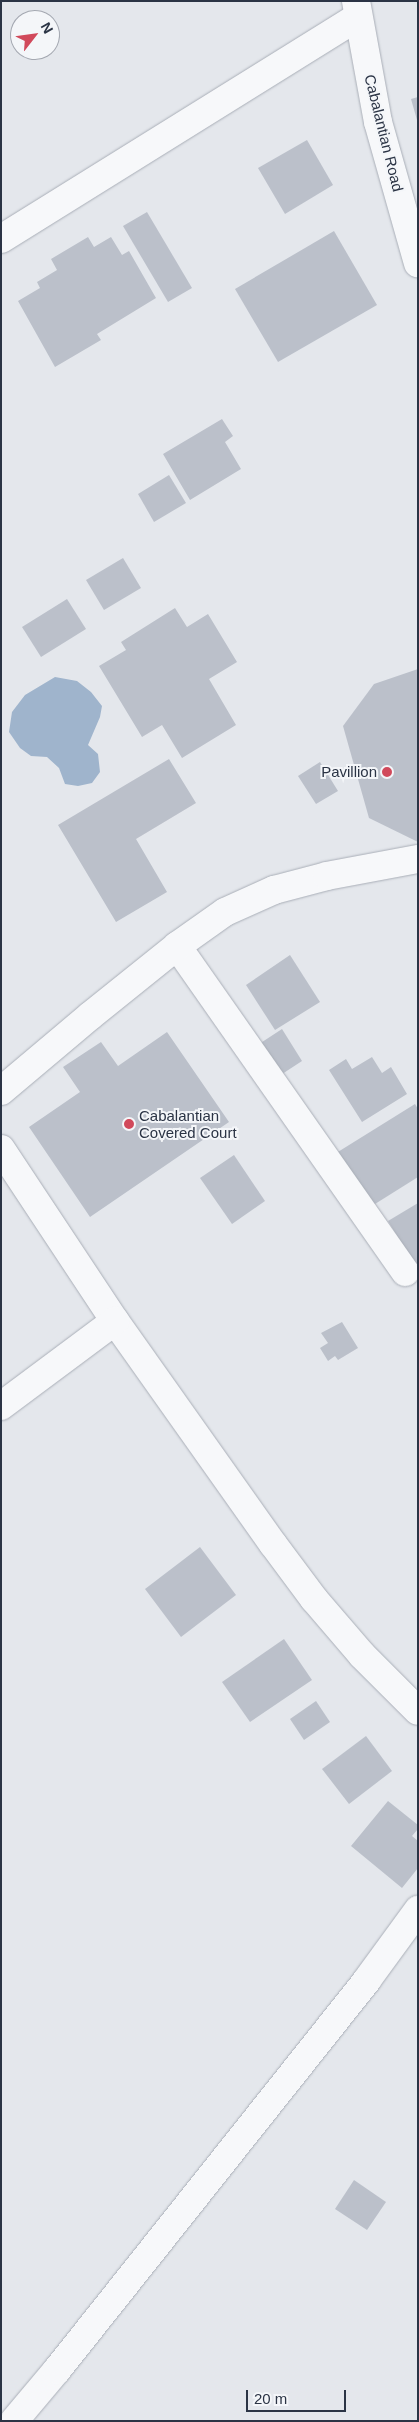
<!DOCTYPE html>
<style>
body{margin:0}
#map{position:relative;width:419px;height:2422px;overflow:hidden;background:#e4e7ec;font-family:Helvetica,sans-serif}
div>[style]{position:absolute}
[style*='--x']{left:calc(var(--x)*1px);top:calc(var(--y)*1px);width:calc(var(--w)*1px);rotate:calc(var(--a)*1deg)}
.water>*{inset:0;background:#9fb4cc}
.building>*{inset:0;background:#bbc0ca}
.roads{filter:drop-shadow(0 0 1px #a9aeb7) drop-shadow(0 0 1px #a9aeb7)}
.minor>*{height:28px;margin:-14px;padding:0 14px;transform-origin:14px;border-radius:14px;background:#f7f8fa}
.dots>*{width:14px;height:14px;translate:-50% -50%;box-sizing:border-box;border:2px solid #f4f6f9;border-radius:50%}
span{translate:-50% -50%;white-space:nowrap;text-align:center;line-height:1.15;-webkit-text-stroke:4px #f4f6f9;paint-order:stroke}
.street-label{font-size:15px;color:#2b3445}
.poi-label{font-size:15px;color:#2b3445}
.right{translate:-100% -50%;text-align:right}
.left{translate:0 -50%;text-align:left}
.frame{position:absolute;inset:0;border:2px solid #2b3445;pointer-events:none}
.north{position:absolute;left:10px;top:10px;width:50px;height:50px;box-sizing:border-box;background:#f4f6f9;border:1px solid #a4a8b1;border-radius:50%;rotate:60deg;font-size:14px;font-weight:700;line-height:20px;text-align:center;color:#2b3445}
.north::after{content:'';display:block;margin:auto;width:18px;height:22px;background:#d1495b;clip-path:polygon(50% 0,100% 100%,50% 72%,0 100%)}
.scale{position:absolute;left:246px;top:2390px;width:100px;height:22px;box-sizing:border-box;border:2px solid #2b3445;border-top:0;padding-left:6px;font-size:15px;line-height:18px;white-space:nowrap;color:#2b3445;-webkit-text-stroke:4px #f4f6f9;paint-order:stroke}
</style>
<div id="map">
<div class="water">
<i style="clip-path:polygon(55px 677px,77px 681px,91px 692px,102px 706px,100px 717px,88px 745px,98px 754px,100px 772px,92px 783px,78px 786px,65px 784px,59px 768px,47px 757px,31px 756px,20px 748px,9px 732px,12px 712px,25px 695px)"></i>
</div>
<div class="building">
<i style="clip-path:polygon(418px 97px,418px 120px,417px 120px,411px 99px)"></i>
<i style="clip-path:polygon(307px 140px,333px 185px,285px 214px,258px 168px)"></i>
<i style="clip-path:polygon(147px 212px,192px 288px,168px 302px,123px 226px)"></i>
<i style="clip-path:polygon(334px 231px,377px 305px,278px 362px,235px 289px)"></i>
<i style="clip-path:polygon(88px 237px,94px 247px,111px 237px,122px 255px,129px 251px,156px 298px,97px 334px,101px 340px,55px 367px,18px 301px,40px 288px,37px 282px,57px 270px,51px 259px)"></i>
<i style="clip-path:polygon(222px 419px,233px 436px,225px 442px,241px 469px,190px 500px,163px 454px)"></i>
<i style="clip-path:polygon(169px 475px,186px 503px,154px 522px,138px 494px)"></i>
<i style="clip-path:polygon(123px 558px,141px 588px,104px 610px,86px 580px)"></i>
<i style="clip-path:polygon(67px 599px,86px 629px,41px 657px,22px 627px)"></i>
<i style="clip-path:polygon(175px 608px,187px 627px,208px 614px,237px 662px,209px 679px,236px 725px,182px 758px,162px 725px,142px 737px,99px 666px,126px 650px,121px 642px)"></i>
<i style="clip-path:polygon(418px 669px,418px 842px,369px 818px,343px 726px,374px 684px)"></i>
<i style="clip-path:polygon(169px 759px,196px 803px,136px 839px,167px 892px,116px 922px,58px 825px)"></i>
<i style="clip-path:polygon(320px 762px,338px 791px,316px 804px,298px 776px)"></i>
<i style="clip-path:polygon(290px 955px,320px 1002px,275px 1030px,246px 985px)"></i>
<i style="clip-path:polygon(282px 1029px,302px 1061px,276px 1078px,256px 1046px)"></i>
<i style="clip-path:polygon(167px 1032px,229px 1122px,90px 1217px,29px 1127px,80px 1092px,63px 1067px,101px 1042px,118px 1066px)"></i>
<i style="clip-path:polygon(372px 1057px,382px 1073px,391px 1067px,407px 1094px,362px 1122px,329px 1070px,346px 1059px,352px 1069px)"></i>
<i style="clip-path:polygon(415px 1104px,418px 1109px,418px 1177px,367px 1209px,333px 1155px)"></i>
<i style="clip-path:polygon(234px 1155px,265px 1201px,232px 1224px,200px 1178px)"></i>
<i style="clip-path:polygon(418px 1203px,418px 1270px,388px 1221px)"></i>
<i style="clip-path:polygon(342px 1322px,358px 1348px,338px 1360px,335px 1356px,328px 1361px,320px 1348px,328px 1343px,321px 1333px)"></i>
<i style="clip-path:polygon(200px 1547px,236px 1595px,181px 1637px,145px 1589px)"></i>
<i style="clip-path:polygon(284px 1639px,312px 1680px,250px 1722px,222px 1682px)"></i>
<i style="clip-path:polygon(316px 1701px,330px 1722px,304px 1740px,290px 1719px)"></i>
<i style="clip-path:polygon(366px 1736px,392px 1771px,349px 1804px,322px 1769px)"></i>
<i style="clip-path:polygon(388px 1801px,418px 1825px,418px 1829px,412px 1836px,418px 1841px,418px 1868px,402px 1888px,351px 1846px)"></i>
<i style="clip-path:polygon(354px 2180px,386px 2202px,367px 2230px,335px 2209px)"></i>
</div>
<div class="roads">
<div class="minor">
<i style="--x:356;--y:1;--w:123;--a:79.7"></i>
<i style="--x:378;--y:122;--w:147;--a:74.2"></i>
<i style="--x:1;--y:239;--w:420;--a:-31.9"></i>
<i style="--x:177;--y:946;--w:398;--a:55"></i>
<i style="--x:1;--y:1091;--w:116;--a:-40.1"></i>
<i style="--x:90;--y:1016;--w:112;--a:-38.8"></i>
<i style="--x:177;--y:946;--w:59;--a:-35.3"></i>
<i style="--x:225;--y:912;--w:54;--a:-24.2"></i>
<i style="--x:274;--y:890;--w:55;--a:-14.8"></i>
<i style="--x:327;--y:876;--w:93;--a:-10.6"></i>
<i style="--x:1;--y:1149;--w:206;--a:56.5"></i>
<i style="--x:115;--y:1321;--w:273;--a:54.7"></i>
<i style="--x:273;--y:1544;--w:69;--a:53.3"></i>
<i style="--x:314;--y:1599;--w:74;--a:49.4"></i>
<i style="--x:362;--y:1655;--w:79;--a:45"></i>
<i style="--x:1;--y:1406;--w:142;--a:-36.7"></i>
<i style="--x:14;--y:2421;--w:67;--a:-49.9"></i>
<i style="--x:57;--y:2370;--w:498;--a:-51.5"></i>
<i style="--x:367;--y:1980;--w:87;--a:-53.9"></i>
</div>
</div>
<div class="dots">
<i style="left:387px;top:772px;background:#d1495b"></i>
<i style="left:129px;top:1124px;background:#d1495b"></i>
</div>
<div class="street-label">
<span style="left:384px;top:133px;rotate:76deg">Cabalantian Road</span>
</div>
<div class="poi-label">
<span class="right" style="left:377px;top:772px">Pavillion</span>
<span class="left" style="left:139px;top:1124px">Cabalantian<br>Covered Court</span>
</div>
<div class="frame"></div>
<div class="north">N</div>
<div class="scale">20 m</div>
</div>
